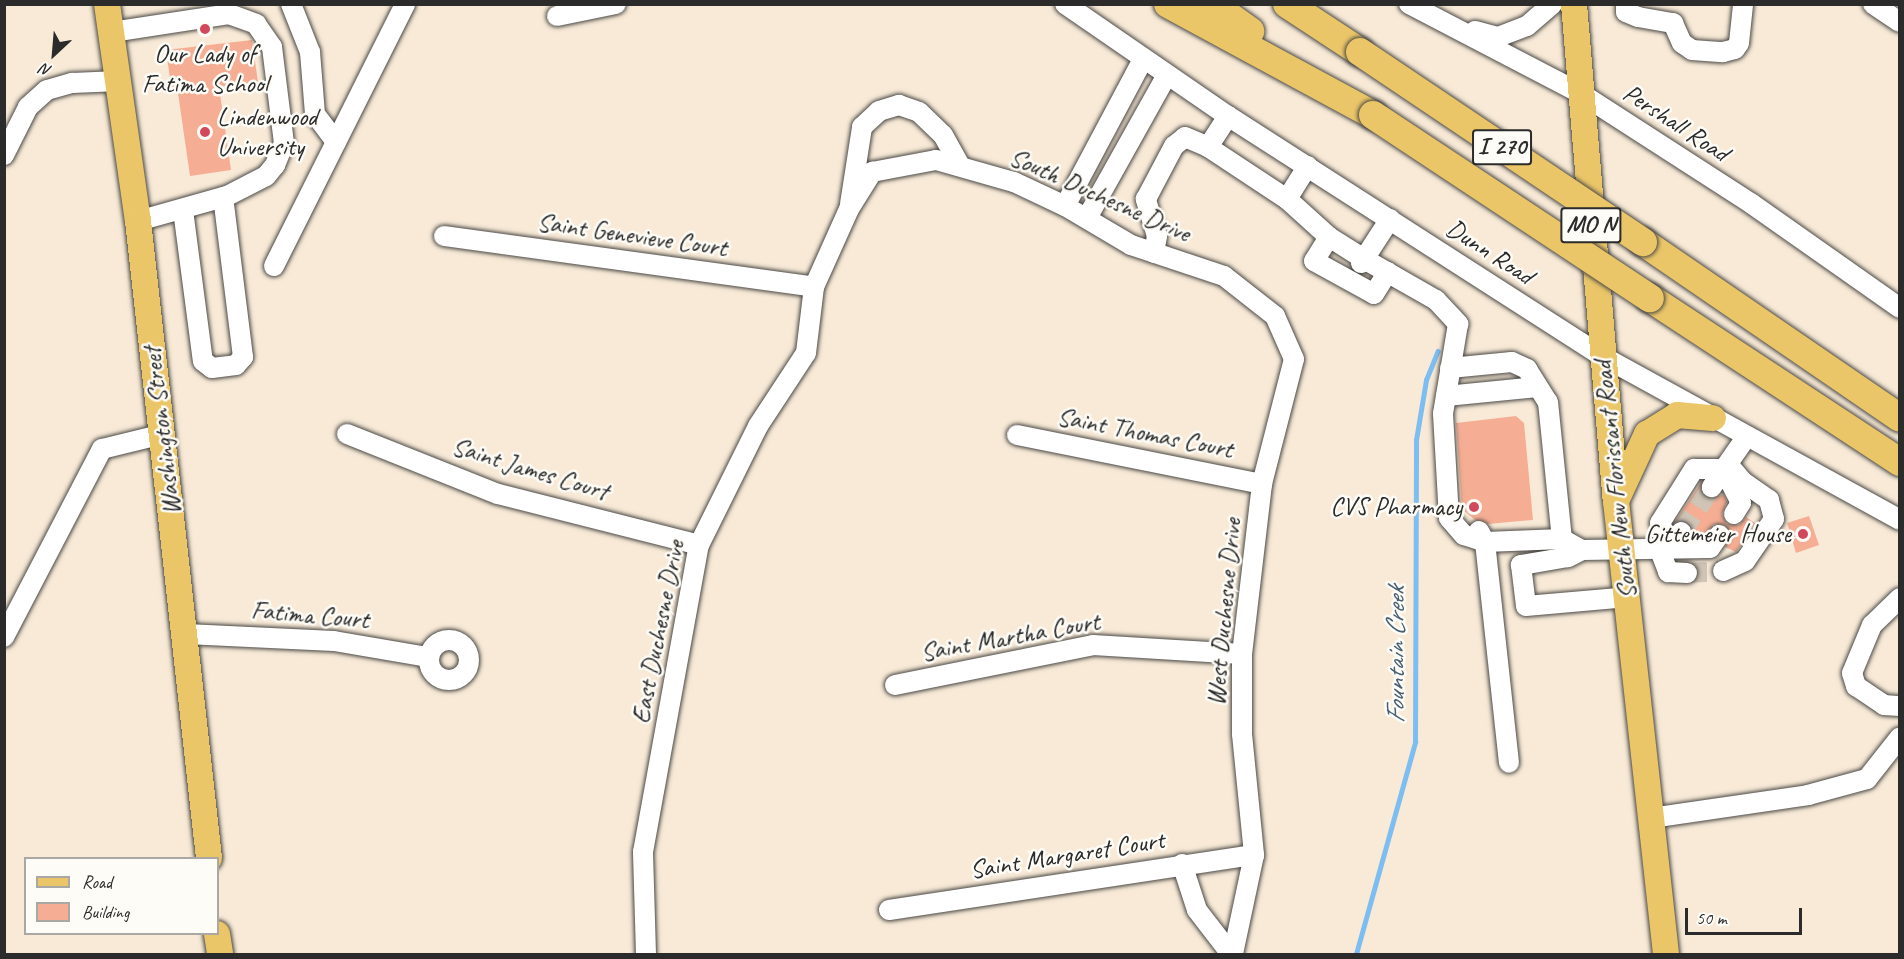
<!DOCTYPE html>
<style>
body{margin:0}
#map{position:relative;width:1904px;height:959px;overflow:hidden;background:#f8ead7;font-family:Caveat,sans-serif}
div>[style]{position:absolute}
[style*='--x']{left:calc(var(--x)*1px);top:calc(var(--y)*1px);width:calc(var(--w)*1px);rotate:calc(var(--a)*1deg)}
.stream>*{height:4.5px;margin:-2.25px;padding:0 2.25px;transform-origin:2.25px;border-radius:2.25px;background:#7dbef2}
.building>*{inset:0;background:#f5ae94}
.minor-tunnel>*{height:20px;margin-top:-10px;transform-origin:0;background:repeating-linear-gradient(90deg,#cfc4b5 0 20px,transparent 0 30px)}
.roads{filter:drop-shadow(0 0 2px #4a4845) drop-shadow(0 0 2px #4a4845)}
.minor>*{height:20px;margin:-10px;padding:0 10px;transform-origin:10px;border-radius:10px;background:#fff}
.minor>.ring{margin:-10px;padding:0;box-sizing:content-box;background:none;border:20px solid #fff;border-radius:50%}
.major>*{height:26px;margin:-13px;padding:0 13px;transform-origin:13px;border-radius:13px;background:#ebc669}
.highway>*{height:28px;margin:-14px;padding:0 14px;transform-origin:14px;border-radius:14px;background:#ebc669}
.bridges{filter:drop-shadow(0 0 2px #4a4845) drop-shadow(0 0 2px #4a4845)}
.highway-bridge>*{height:28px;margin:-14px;padding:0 14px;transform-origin:14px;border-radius:14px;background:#ebc669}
.dots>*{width:16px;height:16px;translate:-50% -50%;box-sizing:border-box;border:3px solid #fdfcf7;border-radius:50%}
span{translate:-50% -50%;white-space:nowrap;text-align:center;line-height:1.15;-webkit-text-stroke:5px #fdfcf7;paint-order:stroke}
.shield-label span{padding:2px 4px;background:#fdfcf7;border:2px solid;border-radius:4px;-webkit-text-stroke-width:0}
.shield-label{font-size:24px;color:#2b2b2b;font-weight:700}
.poi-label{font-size:26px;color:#2b2b2b}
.left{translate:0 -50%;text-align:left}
.right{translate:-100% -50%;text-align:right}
.street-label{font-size:26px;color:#2b2b2b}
.water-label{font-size:27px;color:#485e71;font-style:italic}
.frame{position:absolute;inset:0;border:6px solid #2b2b2b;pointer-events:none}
.legend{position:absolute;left:24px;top:857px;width:195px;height:78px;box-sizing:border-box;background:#fdfcf7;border:2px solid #a9a8a5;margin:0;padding:8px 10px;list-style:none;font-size:18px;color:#2b2b2b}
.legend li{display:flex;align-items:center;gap:12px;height:30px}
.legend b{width:30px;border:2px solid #a9a8a5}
.north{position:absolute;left:24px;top:24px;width:60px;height:60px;-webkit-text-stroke:4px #fdfcf7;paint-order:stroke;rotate:206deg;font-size:16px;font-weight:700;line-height:24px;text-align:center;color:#2b2b2b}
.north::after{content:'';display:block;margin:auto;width:21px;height:27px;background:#2b2b2b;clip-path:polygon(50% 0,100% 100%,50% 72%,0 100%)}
.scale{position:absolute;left:1685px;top:908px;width:117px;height:27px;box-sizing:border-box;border:3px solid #2b2b2b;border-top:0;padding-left:8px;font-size:18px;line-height:21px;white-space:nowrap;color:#2b2b2b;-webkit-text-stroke:4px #fdfcf7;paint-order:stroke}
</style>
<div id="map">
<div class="stream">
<i style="--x:1356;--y:954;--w:220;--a:-74.4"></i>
<i style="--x:1415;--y:742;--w:302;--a:-89.8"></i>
<i style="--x:1416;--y:440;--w:61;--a:-80.5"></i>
<i style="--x:1426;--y:380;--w:31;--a:-68"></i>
</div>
<div class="building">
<i style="clip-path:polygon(252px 40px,258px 82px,219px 87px,231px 170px,190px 176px,178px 93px,172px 93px,166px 50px)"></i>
<i style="clip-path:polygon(1516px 416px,1524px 423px,1533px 520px,1488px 524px,1475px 520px,1462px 509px,1456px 423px)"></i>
<i style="clip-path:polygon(1702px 481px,1701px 492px,1706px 497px,1724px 495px,1727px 502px,1722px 514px,1727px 524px,1739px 525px,1746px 517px,1755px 523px,1736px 552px,1725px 547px,1731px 535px,1725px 525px,1714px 524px,1704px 536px,1692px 536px,1688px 522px,1675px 522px)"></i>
<i style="clip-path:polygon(1809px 516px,1819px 545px,1796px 553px,1787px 523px)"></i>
</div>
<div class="minor-tunnel">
<i style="--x:1681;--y:532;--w:55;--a:-55.4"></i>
<i style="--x:1687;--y:573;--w:36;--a:-3"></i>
</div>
<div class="roads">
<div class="minor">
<i style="--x:291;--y:4;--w:52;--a:68.4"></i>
<i style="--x:310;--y:52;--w:62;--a:85.4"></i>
<i style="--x:315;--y:114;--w:35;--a:53"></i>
<i style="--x:1065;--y:4;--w:198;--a:34.5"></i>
<i style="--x:1228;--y:116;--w:444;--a:32.7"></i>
<i style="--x:1602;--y:356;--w:340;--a:28.8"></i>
<i style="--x:1409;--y:4;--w:193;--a:27.5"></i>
<i style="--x:1580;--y:93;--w:205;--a:32.8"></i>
<i style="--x:1752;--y:204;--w:181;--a:35.1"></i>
<i style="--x:1626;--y:4;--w:8;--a:90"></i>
<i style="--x:1626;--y:12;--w:13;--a:23"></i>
<i style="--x:1638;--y:17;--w:36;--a:10"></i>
<i style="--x:1673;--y:23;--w:22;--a:66"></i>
<i style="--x:1682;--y:43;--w:12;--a:35"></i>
<i style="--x:1692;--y:50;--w:31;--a:4"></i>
<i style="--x:1723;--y:52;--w:12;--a:-14"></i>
<i style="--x:1735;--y:49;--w:7;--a:-56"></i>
<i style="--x:1739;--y:43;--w:39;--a:-84"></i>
<i style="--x:1873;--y:4;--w:32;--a:34"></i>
<i style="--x:557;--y:16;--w:60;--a:-11.5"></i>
<i style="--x:1475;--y:31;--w:24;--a:15"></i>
<i style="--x:1498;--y:37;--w:31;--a:-21"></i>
<i style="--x:1527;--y:26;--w:33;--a:-41"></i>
<i style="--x:112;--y:32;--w:118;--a:-8.7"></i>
<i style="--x:229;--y:14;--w:29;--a:20"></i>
<i style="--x:256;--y:24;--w:28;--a:55"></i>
<i style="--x:272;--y:47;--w:97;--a:82.9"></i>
<i style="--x:284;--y:143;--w:24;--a:112"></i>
<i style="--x:275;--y:165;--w:14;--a:129"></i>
<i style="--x:266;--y:176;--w:44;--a:152.9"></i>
<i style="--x:227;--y:196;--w:92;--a:164.3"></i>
<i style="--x:1208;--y:147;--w:37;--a:-57"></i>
<i style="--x:4;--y:155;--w:54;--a:-63.4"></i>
<i style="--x:28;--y:107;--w:25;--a:-42"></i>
<i style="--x:47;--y:90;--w:26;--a:-16"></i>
<i style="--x:72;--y:83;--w:47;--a:-2.4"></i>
<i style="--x:1287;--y:199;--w:57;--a:42.1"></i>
<i style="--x:850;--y:204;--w:78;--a:-81.1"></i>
<i style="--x:862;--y:127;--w:23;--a:-43"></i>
<i style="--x:879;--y:111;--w:21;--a:-17"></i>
<i style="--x:899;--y:105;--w:21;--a:19"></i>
<i style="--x:919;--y:112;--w:33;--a:44"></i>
<i style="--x:943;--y:135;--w:35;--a:61"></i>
<i style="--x:1065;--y:206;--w:166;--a:-62"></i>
<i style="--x:183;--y:210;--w:152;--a:82.5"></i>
<i style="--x:203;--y:361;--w:11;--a:38"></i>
<i style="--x:212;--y:368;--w:24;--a:-7"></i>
<i style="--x:236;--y:365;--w:11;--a:-49"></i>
<i style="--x:243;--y:357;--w:161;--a:-97.1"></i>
<i style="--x:1087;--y:218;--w:164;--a:-60.8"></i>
<i style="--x:1390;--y:219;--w:48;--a:123"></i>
<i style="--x:1364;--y:259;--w:83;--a:29.7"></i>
<i style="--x:1436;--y:300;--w:33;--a:47"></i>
<i style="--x:1458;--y:324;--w:91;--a:99.5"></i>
<i style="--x:1443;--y:414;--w:104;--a:86.7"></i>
<i style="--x:1449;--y:518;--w:23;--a:49"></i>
<i style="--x:1464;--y:535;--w:22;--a:18"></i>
<i style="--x:1485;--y:542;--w:77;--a:-2.2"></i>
<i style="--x:1562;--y:539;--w:23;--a:29"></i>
<i style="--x:1582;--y:550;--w:128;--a:-0.9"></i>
<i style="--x:1710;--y:548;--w:16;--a:-55"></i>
<i style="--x:444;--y:236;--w:373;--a:7.8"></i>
<i style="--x:1154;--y:253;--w:17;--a:-80"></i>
<i style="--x:1157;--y:236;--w:39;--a:-107"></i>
<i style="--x:1146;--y:199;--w:60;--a:-62.2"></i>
<i style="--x:1174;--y:146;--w:14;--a:-39"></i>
<i style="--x:1185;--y:137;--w:25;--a:23"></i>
<i style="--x:1208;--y:147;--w:95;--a:33.4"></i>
<i style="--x:1287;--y:199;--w:39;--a:-58"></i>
<i style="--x:1361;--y:263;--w:5;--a:-53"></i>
<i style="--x:1364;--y:259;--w:41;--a:-147.8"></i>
<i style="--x:1329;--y:237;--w:28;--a:122"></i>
<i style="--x:1314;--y:261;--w:68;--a:28.8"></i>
<i style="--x:1374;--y:294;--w:26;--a:-58"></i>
<i style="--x:274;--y:266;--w:293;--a:-63.4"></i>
<i style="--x:1450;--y:368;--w:62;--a:-5.5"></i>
<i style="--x:1512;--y:362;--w:17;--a:25"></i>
<i style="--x:1527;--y:369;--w:39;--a:58"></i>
<i style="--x:1548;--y:402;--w:138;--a:84.2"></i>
<i style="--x:1446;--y:396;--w:92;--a:-5.6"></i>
<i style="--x:347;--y:434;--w:162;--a:21.7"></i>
<i style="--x:498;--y:494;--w:207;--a:14.2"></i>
<i style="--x:1017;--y:435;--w:250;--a:11.3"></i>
<i style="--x:1734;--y:514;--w:13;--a:-58"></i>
<i style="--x:1741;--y:503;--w:38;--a:-117"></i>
<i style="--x:1724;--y:469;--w:40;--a:-55.1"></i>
<i style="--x:1479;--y:531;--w:13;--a:61"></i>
<i style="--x:1485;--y:542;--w:222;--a:83.8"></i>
<i style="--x:1681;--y:532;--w:18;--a:124"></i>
<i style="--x:1671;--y:547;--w:26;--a:-115"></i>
<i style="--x:1660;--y:523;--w:64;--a:-57.8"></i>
<i style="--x:1694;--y:469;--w:30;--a:0"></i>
<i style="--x:1724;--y:469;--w:22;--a:124"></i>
<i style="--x:1659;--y:548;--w:26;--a:69"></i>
<i style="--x:1668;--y:572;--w:19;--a:3"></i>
<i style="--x:1582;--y:550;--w:16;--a:153"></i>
<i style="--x:1568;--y:557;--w:48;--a:170.3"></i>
<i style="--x:1521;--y:565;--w:41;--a:83"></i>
<i style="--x:1526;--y:606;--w:102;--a:-5"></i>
<i style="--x:1723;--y:571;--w:24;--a:-24"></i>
<i style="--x:1745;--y:561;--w:51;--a:-55.4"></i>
<i style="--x:1774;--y:519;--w:20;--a:-105"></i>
<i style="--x:1769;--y:500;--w:32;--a:-145"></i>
<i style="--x:1743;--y:482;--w:23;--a:-130"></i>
<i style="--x:1900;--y:598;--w:39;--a:136"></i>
<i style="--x:1872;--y:625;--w:52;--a:112.6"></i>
<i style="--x:1852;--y:673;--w:14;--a:73"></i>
<i style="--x:1856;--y:686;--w:34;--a:34"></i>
<i style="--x:1884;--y:705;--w:16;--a:4"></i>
<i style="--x:186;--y:634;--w:148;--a:2.7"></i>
<i style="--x:334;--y:641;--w:95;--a:9.7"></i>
<i style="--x:4;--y:637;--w:212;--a:-62.5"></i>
<i style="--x:102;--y:449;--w:63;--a:-13.8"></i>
<i class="ring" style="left:429px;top:640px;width:20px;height:20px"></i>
<i style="--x:895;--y:685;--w:202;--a:-11.4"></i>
<i style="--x:1093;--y:645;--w:149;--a:3.5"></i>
<i style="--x:1651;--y:818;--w:159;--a:-8.3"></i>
<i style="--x:1808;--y:795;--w:61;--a:-15.2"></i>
<i style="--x:1867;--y:779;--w:53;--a:-51.8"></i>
<i style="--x:1182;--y:864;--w:48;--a:71.9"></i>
<i style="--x:1197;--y:910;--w:56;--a:52.3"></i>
<i style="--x:889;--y:910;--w:369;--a:-8.6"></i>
<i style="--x:646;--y:954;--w:102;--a:-91.7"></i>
<i style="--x:643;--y:852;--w:312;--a:-79.7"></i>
<i style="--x:699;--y:545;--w:133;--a:-63.6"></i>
<i style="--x:758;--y:426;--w:87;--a:-56.7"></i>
<i style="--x:806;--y:353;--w:66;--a:-83.1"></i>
<i style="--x:814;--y:287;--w:85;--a:-65.8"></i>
<i style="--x:849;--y:209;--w:44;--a:-58.1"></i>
<i style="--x:872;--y:172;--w:65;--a:-10.6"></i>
<i style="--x:936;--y:160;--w:81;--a:15.8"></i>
<i style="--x:1014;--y:182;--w:56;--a:25.2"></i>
<i style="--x:1065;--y:206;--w:77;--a:30.6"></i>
<i style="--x:1131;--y:245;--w:98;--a:18.4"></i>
<i style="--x:1224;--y:276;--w:65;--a:38.1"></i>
<i style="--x:1275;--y:316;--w:47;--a:66.2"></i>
<i style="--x:1294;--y:359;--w:129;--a:104.4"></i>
<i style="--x:1262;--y:484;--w:171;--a:96.7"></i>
<i style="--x:1242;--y:654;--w:80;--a:90"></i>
<i style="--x:1242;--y:734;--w:122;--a:84.3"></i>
<i style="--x:1254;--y:855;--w:101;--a:102"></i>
</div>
<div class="major">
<i style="--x:107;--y:4;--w:219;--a:81.9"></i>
<i style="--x:138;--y:221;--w:641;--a:83.64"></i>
<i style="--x:1574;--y:4;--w:499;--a:85.2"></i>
<i style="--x:1616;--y:501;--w:456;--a:83.7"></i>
<i style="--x:1616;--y:501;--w:74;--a:-65.2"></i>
<i style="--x:1647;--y:434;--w:36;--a:-32"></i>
<i style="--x:1677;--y:415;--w:36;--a:5"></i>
<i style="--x:217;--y:934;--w:20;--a:81"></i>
</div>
<div class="highway">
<i style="--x:1168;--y:4;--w:233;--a:28.4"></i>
<i style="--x:1212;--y:4;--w:47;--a:35.4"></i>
<i style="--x:1287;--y:4;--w:87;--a:33.3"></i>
<i style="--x:1643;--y:242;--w:311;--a:34.4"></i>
<i style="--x:1650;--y:298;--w:299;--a:33.3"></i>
</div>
</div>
<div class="bridges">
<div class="highway-bridge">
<i style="--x:1360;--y:52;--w:341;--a:33.9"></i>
<i style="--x:1373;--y:115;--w:332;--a:33.5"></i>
</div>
</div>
<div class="dots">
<i style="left:205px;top:29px;background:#d1495b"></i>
<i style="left:205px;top:132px;background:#d1495b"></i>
<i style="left:1474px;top:507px;background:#d1495b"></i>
<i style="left:1803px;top:534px;background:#d1495b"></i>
</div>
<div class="shield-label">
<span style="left:1502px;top:147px">I 270</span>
<span style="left:1591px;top:225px">MO N</span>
</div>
<div class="poi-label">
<span style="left:205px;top:69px">Our Lady of<br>Fatima School</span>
<span class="left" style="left:217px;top:132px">Lindenwood<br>University</span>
<span class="right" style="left:1462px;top:507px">CVS Pharmacy</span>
<span class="right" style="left:1791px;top:534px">Gittemeier House</span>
</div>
<div class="street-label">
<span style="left:1676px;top:123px;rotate:33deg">Pershall Road</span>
<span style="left:1100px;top:195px;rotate:24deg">South Duchesne Drive</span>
<span style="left:632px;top:235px;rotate:8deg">Saint Genevieve Court</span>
<span style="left:1490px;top:252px;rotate:33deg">Dunn Road</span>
<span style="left:162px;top:431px;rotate:-97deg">Washington Street</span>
<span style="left:1145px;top:433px;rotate:11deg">Saint Thomas Court</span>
<span style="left:530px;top:469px;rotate:17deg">Saint James Court</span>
<span style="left:1615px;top:480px;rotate:-96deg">South New Florissant Road</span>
<span style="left:1224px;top:612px;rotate:-85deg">West Duchesne Drive</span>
<span style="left:310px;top:615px;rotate:5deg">Fatima Court</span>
<span style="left:658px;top:632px;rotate:-79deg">East Duchesne Drive</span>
<span style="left:1010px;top:637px;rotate:-10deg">Saint Martha Court</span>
<span style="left:1067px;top:855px;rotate:-9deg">Saint Margaret Court</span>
</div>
<div class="water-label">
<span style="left:1396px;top:655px;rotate:-90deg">Fountain Creek</span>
</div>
<div class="frame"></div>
<ul class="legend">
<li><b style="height:8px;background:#ebc669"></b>Road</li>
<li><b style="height:16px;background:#f5ae94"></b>Building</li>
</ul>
<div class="north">N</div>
<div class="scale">50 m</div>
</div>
